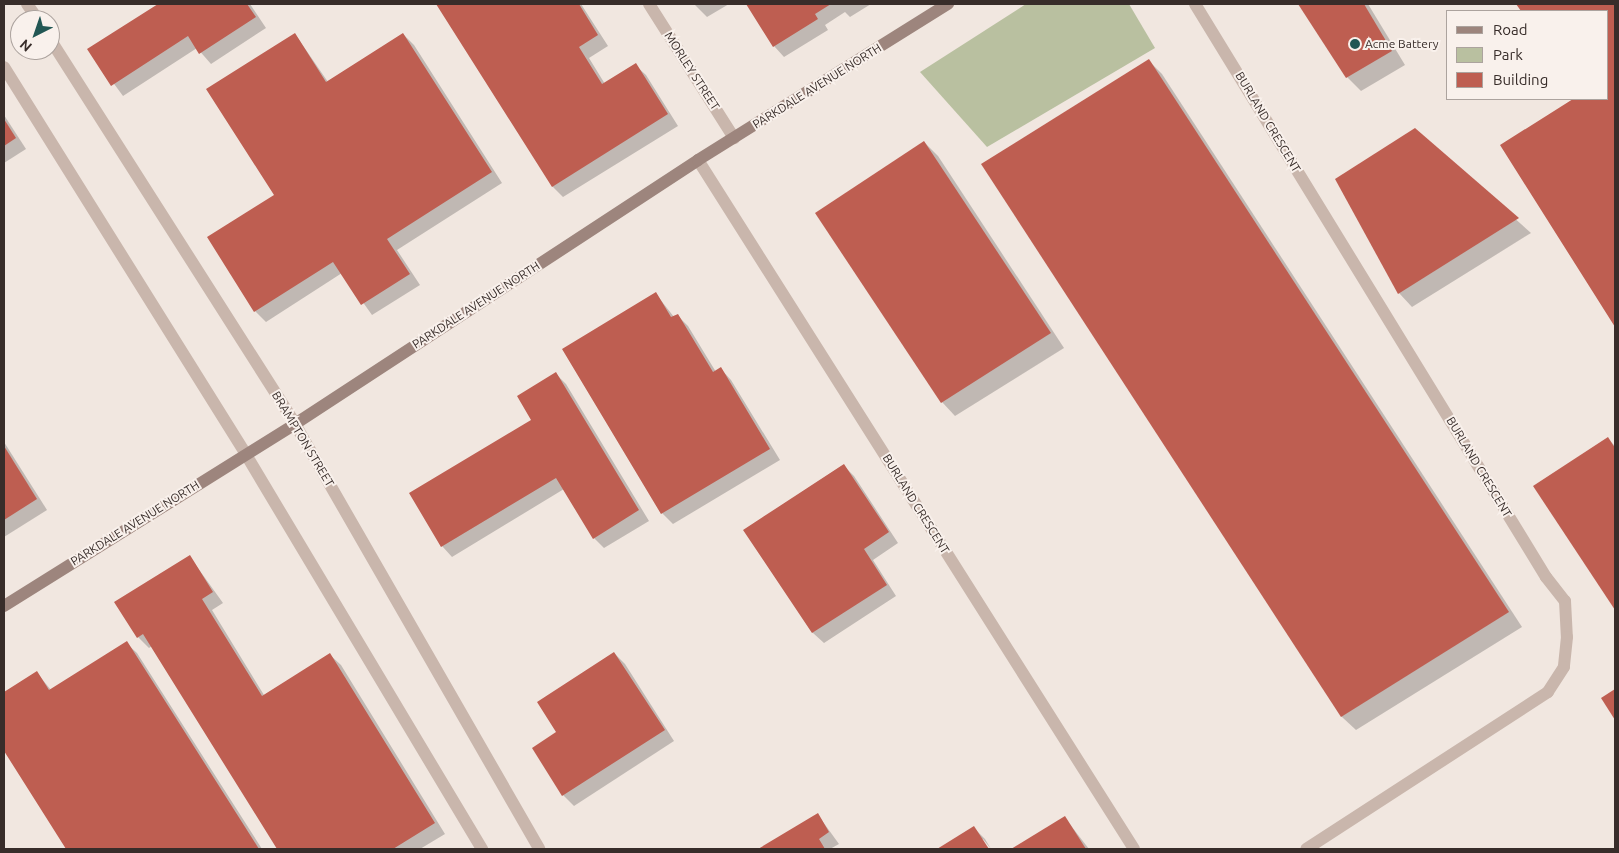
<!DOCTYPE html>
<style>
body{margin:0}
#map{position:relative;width:1619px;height:853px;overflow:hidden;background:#f1e7e0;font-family:Ubuntu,sans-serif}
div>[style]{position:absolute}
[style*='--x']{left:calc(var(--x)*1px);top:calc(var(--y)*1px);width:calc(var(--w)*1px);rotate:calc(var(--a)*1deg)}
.green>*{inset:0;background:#b9c0a0}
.shadow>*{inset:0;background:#0003}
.building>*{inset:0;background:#be5e51}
.minor>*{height:12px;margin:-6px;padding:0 6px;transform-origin:6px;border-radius:6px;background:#c9b6ac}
.tertiary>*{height:12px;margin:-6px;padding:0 6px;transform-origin:6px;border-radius:6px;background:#c9b6ac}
.secondary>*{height:12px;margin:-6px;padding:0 6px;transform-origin:6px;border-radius:6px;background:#9d857d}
.dots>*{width:14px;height:14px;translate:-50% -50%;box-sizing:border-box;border:2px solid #f9f1ec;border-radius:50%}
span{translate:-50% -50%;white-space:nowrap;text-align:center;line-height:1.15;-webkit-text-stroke:4px #f9f1ec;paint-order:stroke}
.poi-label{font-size:12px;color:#382d2a}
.left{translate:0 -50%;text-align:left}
.street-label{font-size:12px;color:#382d2a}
.frame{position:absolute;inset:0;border:5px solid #382d2a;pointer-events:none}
.legend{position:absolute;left:1446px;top:10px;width:162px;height:90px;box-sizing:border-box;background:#f9f1ec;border:1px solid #aca39e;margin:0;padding:6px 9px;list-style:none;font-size:15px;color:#382d2a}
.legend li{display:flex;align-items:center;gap:10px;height:25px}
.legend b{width:25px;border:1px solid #aca39e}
.north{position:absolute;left:10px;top:10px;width:50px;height:50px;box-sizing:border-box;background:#f9f1ec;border:1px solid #aca39e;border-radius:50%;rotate:221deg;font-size:14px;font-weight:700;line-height:20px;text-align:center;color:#382d2a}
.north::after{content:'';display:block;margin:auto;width:18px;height:22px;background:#225754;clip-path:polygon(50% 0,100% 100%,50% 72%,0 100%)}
</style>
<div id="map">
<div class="green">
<i style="clip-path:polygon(1026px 4px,1129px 4px,1155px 48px,987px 147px,920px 72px)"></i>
</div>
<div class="shadow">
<i style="clip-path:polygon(160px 4px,250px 4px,266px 28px,211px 64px,197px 48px,123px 96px,89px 50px)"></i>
<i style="clip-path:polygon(438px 4px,581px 4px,608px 46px,589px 58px,605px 84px,635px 65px,646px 75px,678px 126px,563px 197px,553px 187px)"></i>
<i style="clip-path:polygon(694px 4px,729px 4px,707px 17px)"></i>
<i style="clip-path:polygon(747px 4px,871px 4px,850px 17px,845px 12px,825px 25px,828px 30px,784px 57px,774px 46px)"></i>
<i style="clip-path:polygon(1301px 4px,1368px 4px,1405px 65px,1361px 91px,1347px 77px)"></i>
<i style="clip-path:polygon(1517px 4px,1615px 4px,1615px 325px,1502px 145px,1575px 99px,1608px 99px,1608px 11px,1522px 11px)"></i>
<i style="clip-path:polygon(295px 34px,328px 82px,403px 34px,414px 45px,502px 183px,397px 250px,420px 285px,372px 315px,342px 273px,266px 322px,255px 311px,275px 195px)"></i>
<i style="clip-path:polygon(1149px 61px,1162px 74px,1522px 627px,1356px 730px,1342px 717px,983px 164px)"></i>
<i style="clip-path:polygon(4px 115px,26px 149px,4px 163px)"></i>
<i style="clip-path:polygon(1415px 129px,1531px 233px,1412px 307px,1399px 293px)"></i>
<i style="clip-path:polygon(924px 142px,938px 156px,1064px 348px,955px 416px,942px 402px)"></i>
<i style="clip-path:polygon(656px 294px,674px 317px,677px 315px,688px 326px,716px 372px,721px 369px,731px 380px,780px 460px,673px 524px,662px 513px)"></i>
<i style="clip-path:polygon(556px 374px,566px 384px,649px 521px,604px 548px,594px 538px,564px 489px,452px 557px,442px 546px,533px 420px)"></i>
<i style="clip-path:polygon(1608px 439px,1615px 446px,1615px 608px,1535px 486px)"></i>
<i style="clip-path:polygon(4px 442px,47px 510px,4px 537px)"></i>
<i style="clip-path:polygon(843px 465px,854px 476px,898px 543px,873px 560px,896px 596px,824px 643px,813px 633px,745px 530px)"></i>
<i style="clip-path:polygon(190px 557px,223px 603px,212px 610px,264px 695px,330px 655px,341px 665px,445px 834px,420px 849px,279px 849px,152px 646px,149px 648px,138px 637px)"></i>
<i style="clip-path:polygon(126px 643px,137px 653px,262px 849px,68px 849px,4px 749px,4px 694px,37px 673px,51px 690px)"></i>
<i style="clip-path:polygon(614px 653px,625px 664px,674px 741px,574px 806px,563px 795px,558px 732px)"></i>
<i style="clip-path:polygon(818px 815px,839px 844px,830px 849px,761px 849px)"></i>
<i style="clip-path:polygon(1065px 818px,1089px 849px,1014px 849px)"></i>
<i style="clip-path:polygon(974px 828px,985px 839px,991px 849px,983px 839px,980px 839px,987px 849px,940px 849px)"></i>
</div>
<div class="building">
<i style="clip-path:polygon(158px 4px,247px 4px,256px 17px,199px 54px,188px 36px,111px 86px,87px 49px)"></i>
<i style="clip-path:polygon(436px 4px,579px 4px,598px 35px,579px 47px,602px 84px,636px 63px,668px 114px,552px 187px)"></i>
<i style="clip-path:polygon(746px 4px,831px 4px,815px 14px,818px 19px,773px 47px)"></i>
<i style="clip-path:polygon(1298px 4px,1364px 4px,1392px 51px,1346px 78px)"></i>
<i style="clip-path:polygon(1516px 4px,1615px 4px,1615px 327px,1500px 145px,1573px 99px,1608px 99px,1608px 11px,1521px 11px)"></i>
<i style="clip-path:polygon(295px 33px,326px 82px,403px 33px,492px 172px,387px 239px,410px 274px,361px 305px,333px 262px,254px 312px,207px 237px,274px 195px,206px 89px)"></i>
<i style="clip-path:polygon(1149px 59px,1509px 612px,1341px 717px,981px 164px)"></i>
<i style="clip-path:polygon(4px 119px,16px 138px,4px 146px)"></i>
<i style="clip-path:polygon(1415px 128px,1519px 218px,1398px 294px,1335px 179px)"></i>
<i style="clip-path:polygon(924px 141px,1051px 333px,941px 403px,815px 213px)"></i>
<i style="clip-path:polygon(656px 292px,671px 317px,678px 314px,713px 372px,721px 367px,770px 449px,661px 514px,562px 349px)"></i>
<i style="clip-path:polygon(556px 372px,639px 510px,593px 539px,556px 478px,441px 547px,409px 493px,531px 420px,517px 396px)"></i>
<i style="clip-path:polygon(1608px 437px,1615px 448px,1615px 610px,1533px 486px)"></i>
<i style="clip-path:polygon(4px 446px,37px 499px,4px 520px)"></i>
<i style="clip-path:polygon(844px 464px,889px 532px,864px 549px,887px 585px,812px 633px,743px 530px)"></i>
<i style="clip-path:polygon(190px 555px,213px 592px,202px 599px,262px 696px,330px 653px,435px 823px,393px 849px,277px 849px,143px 634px,137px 638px,114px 602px)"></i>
<i style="clip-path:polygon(127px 641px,259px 849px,66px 849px,4px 751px,4px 692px,37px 671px,49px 690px)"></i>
<i style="clip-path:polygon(614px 652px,665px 730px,562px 796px,532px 748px,556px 732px,537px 702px)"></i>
<i style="clip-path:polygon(1615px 689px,1615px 720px,1601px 698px)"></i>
<i style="clip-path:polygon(818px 813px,829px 832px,819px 839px,825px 849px,758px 849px)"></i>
<i style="clip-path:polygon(1065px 816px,1086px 849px,1011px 849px)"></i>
<i style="clip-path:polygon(974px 826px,989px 849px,937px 849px)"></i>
</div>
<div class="minor">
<i style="--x:649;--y:4;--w:159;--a:57.6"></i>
<i style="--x:1195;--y:4;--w:672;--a:58.51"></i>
<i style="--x:1546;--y:577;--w:31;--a:52"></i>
<i style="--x:1565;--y:601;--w:36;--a:87"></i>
<i style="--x:1567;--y:637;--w:30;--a:96"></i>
<i style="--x:1564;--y:667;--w:30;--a:123"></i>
<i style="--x:1548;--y:692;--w:288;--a:147"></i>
<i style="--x:698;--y:160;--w:815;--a:57.67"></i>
</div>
<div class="tertiary">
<i style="--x:27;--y:4;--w:19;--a:55"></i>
<i style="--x:50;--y:39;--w:456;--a:57.5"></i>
<i style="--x:295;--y:424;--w:490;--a:60.1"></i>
<i style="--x:4;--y:67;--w:455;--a:58"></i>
<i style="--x:245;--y:453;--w:462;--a:59.1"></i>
</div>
<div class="secondary">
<i style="--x:4;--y:606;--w:343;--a:-32"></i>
<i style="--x:295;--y:424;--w:482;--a:-33.2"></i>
<i style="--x:698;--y:160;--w:295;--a:-32"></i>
</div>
<div class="dots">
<i style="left:1355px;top:44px;background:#225754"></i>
</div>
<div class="poi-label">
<span class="left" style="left:1365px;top:44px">Acme Battery</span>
</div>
<div class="street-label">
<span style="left:692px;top:71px;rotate:57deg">MORLEY STREET</span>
<span style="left:817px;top:86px;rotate:-32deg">PARKDALE AVENUE NORTH</span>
<span style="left:1268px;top:122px;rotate:59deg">BURLAND CRESCENT</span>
<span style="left:476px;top:305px;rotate:-33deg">PARKDALE AVENUE NORTH</span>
<span style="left:303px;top:439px;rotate:59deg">BRAMPTON STREET</span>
<span style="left:1479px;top:467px;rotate:59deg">BURLAND CRESCENT</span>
<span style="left:916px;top:504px;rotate:58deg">BURLAND CRESCENT</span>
<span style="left:135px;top:523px;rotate:-32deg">PARKDALE AVENUE NORTH</span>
</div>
<div class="frame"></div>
<ul class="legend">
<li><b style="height:6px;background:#9d857d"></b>Road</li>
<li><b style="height:14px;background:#b9c0a0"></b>Park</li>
<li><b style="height:14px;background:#be5e51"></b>Building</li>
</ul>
<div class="north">N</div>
</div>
